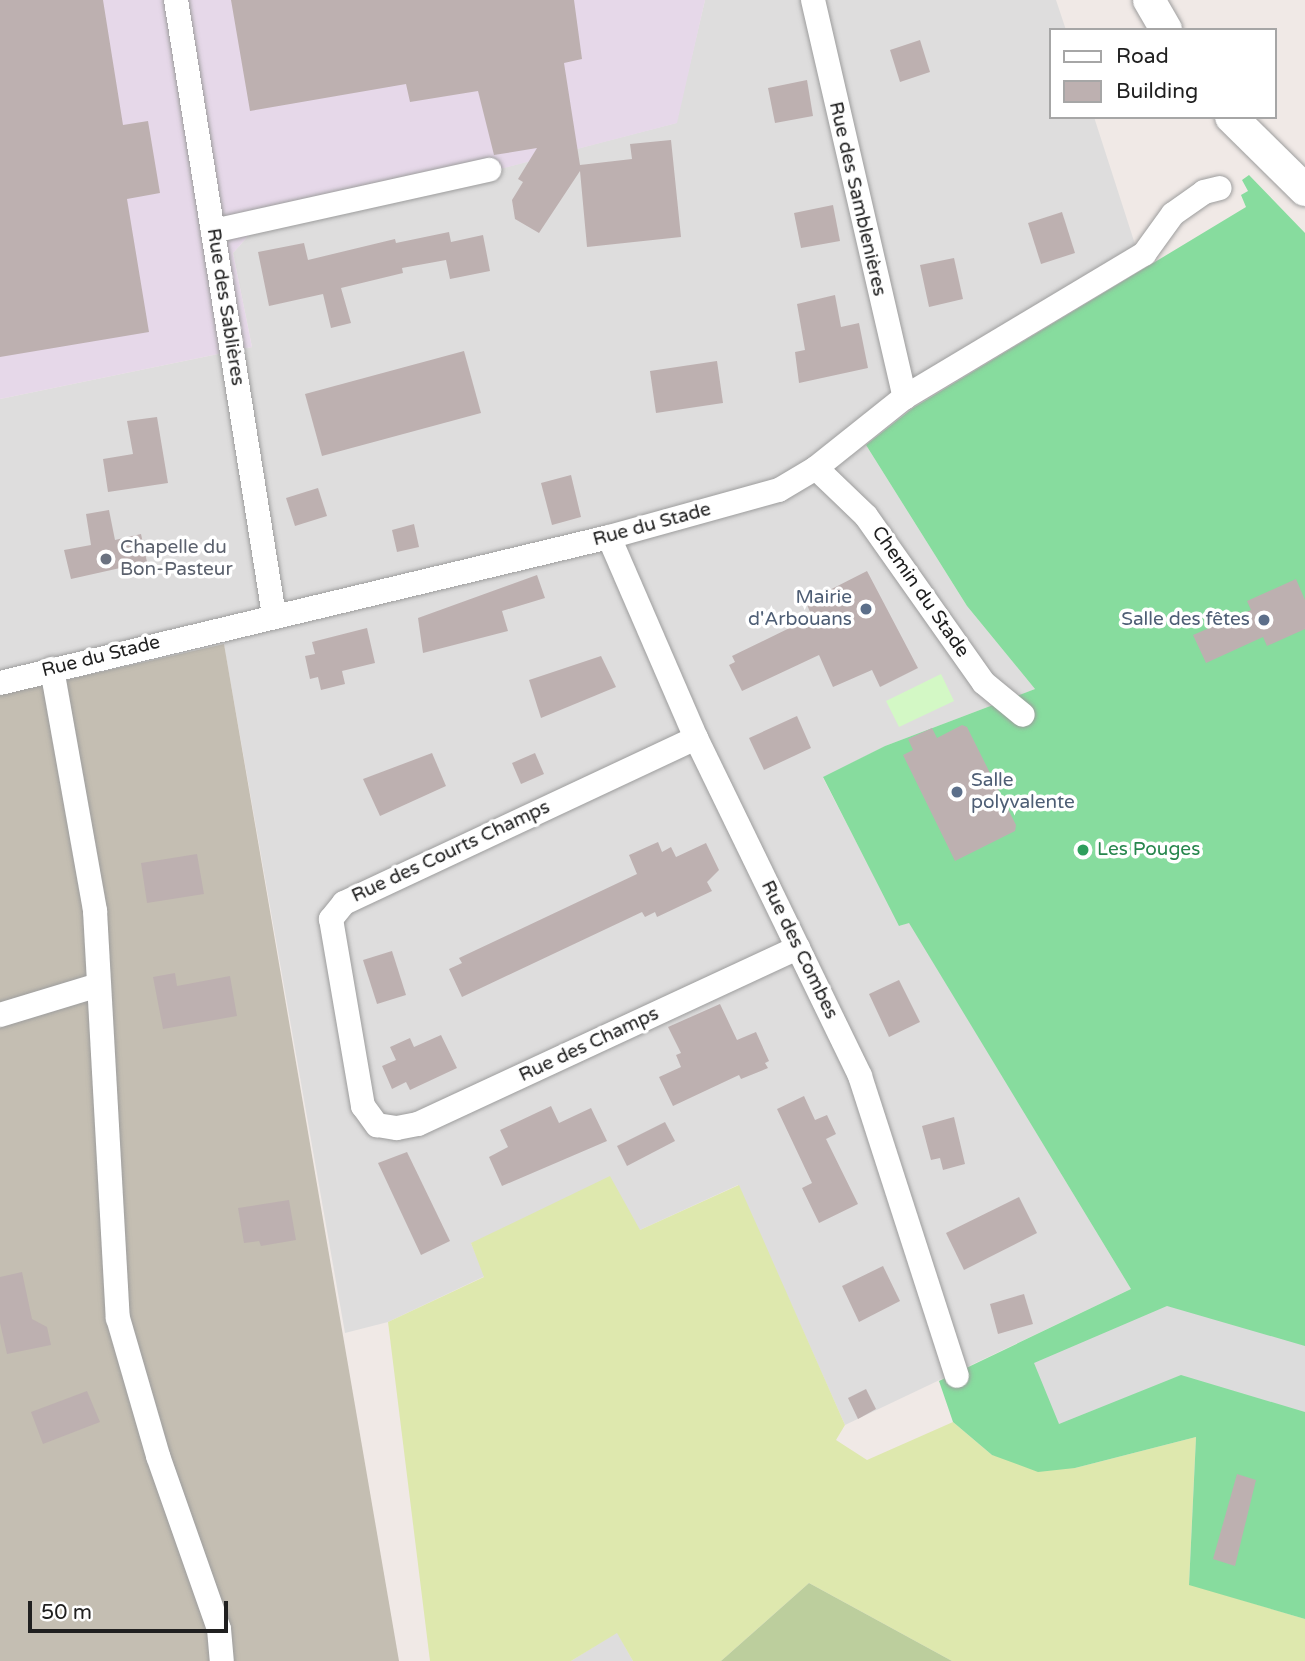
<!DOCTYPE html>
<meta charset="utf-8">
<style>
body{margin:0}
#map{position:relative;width:1305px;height:1661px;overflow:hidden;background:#f0e9e6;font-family:"Varela Round",sans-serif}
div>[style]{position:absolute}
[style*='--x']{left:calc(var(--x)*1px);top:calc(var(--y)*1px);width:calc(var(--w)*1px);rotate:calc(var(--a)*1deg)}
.residential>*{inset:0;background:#dedddd}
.industrial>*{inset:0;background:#e6d8e9}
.construction>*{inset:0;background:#c4beb2}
.grass>*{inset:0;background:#dee8ae}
.forest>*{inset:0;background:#bcce9d}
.park>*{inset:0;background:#d3f8c5}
.pitch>*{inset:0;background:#87dc9e}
.parking>*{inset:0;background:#dcdcdc}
.building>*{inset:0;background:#bdb0b0}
.roads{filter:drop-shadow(0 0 2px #9d9d9d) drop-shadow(0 0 2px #9d9d9d)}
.minor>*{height:24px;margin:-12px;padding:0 12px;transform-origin:12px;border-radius:12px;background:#fff}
.tertiary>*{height:32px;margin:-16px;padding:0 16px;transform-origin:16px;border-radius:16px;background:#fff}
.dots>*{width:19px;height:19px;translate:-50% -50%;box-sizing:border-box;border:4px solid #fff;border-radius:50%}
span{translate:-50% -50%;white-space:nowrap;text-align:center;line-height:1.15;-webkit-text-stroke:7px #fff;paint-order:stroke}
.street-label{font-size:19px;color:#202020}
.worship-label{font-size:19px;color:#5b616d}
.left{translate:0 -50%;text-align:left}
.service-label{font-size:19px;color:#4e5e75}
.right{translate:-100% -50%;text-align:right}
.leisure-label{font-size:19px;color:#27864d}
.legend{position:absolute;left:1049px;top:28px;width:228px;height:91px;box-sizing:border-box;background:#fff;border:2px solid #a6a6a6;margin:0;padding:9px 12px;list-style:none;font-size:21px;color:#202020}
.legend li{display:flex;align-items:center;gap:14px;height:35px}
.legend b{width:35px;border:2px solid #a6a6a6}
.scale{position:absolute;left:28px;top:1601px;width:200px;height:32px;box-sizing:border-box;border:4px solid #202020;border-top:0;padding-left:9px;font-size:21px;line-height:24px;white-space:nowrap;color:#202020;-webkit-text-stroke:5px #fff;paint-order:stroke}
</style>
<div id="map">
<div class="residential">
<i style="clip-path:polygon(705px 0,1056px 0,1066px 30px,1051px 30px,1051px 117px,1094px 117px,1143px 269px,913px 408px,866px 445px,967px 606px,1035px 689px,885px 746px,823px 778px,900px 926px,909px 922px,1131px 1289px,845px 1425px,738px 1185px,640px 1230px,471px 1243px,485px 1276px,388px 1322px,345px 1333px,224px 645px,0 695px,0 399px,252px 347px,233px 253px,250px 234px,676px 123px)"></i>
<i style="clip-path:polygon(617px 1632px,633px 1661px,571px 1661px)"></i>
</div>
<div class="industrial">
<i style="clip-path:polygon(0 0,705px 0,677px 123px,250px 234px,233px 253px,252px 347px,0 399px)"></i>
</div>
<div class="construction">
<i style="clip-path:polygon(224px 644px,399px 1661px,0 1661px,0 695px)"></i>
</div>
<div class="grass">
<i style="clip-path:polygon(610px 1176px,640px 1230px,739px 1185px,845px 1425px,836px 1440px,867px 1460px,953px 1422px,992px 1455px,1075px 1468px,1196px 1437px,1189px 1584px,1305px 1619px,1305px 1661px,952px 1661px,809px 1583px,721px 1661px,633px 1661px,617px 1633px,571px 1661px,430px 1661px,388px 1322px,484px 1277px,471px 1243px)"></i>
</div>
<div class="forest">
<i style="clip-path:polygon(809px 1583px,952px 1661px,721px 1661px)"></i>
</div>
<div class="park">
<i style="clip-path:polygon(941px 674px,954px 701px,899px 727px,886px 701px)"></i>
</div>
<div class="pitch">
<i style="clip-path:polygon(1249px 175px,1305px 233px,1305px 1619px,1189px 1585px,1196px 1437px,1075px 1468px,1038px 1472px,992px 1455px,953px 1422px,939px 1381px,1131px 1289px,909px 923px,899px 926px,823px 777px,885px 746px,1035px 689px,967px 606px,866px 445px,913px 408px,1246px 207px,1241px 195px,1248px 191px,1242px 180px)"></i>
</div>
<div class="parking">
<i style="clip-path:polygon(1167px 1306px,1305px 1346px,1305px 1412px,1181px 1375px,1059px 1424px,1034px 1363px)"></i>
</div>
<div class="building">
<i style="clip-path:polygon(0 0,103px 0,123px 125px,148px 121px,160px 193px,127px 199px,149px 332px,0 357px)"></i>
<i style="clip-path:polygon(231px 0,574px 0,582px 59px,564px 63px,580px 165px,632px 159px,630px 144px,671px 140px,681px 237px,587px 247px,580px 171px,539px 233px,515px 219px,512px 200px,523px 182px,518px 179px,537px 148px,494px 155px,478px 91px,410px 102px,406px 84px,250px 111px)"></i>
<i style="clip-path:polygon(920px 40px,930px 72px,900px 82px,890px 50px)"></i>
<i style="clip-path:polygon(807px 80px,813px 116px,775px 123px,768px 88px)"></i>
<i style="clip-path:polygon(833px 205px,840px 241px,801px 248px,794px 213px)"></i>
<i style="clip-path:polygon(1062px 212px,1075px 253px,1041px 264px,1028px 223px)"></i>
<i style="clip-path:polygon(449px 232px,451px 242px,483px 235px,490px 271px,450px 279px,446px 260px,402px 268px,403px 273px,341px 288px,351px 323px,331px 328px,323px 294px,269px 306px,258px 252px,304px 243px,308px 260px,395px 239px,396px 243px)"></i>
<i style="clip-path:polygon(954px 258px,963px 299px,929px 307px,920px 265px)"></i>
<i style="clip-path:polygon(835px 295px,841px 327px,859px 323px,868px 368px,799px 383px,795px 352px,805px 350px,797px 304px)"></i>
<i style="clip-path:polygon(464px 351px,481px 413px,322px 456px,305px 394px)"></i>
<i style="clip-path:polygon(717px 361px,723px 403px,656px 413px,650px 371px)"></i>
<i style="clip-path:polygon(157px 417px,168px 483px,108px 492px,103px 459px,133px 454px,127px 421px)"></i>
<i style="clip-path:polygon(571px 475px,581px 517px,552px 525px,541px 483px)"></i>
<i style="clip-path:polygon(318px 488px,327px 516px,295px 526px,286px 498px)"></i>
<i style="clip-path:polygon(109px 510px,115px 540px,141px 534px,147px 562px,71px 579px,64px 550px,91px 545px,86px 514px)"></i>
<i style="clip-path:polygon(414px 524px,419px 547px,397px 552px,392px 530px)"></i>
<i style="clip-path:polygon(867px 571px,918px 668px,880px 687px,872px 670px,833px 687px,819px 655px,742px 691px,729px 665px,735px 662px,732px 656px,812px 617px,806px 602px)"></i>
<i style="clip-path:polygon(537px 575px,545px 598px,502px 611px,508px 631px,423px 653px,418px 618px)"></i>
<i style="clip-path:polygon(1296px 579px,1305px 600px,1305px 629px,1267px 646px,1263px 637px,1206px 663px,1193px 635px,1251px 610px,1247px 601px)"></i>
<i style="clip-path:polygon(367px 628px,375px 663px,342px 671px,345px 684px,321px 690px,318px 677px,310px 679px,305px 656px,315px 654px,312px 642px)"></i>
<i style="clip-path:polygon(601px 656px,616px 687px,541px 718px,529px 680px)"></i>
<i style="clip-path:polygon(797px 716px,811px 748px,764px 770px,749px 738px)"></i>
<i style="clip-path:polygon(962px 725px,967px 727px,1016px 825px,1015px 831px,955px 861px,903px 755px,913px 750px,908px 739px,932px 728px,937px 738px)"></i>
<i style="clip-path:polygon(432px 753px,446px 786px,380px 816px,363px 779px)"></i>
<i style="clip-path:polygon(535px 753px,544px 774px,521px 784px,512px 763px)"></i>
<i style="clip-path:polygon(658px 842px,662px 852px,671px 847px,676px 857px,706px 843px,719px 870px,707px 882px,712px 891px,657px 917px,655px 912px,645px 917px,642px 912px,462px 997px,449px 969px,462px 963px,459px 958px,637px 874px,629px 855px)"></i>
<i style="clip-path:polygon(197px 854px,204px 894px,147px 903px,141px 863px)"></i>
<i style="clip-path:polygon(392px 951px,406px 995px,377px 1004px,363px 960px)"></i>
<i style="clip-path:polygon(175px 973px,177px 986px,230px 976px,237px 1016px,163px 1029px,153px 977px)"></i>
<i style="clip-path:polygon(899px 980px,920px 1022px,889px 1037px,869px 994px)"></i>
<i style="clip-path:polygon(720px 1004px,737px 1040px,756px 1032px,769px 1061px,765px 1063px,768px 1068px,741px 1079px,739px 1075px,673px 1106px,659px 1077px,681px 1067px,676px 1055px,681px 1053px,668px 1027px)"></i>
<i style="clip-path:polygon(441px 1035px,457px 1068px,410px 1090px,406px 1082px,392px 1089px,382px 1066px,396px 1060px,390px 1047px,410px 1038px,414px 1047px)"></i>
<i style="clip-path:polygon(804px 1096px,815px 1120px,827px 1115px,836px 1134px,826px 1139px,858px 1204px,819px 1223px,802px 1188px,812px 1183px,777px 1109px)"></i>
<i style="clip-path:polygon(551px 1106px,559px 1123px,591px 1108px,607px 1141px,502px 1186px,489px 1157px,508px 1147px,500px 1130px)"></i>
<i style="clip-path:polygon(954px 1117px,965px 1164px,943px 1170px,940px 1158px,931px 1160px,922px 1126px)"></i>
<i style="clip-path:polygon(665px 1122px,675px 1141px,627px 1166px,617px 1146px)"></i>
<i style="clip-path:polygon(407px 1152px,450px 1241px,421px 1255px,378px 1163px)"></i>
<i style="clip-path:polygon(1019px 1197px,1037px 1233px,964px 1270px,946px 1233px)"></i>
<i style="clip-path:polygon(289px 1200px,296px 1240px,261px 1246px,259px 1241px,244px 1243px,238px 1208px)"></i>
<i style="clip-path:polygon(883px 1266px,900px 1301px,859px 1322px,842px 1286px)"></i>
<i style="clip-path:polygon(22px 1272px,32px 1319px,47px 1327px,51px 1345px,7px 1354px,0 1323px,0 1277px)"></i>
<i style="clip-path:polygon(1024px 1294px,1033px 1324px,998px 1334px,990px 1304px)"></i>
<i style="clip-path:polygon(866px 1389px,876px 1409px,858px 1419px,848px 1398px)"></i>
<i style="clip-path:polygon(87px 1391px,100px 1422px,43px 1444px,31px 1412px)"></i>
<i style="clip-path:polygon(1237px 1474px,1256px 1480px,1235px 1566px,1213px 1559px)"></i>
</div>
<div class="roads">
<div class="minor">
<i style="--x:176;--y:0;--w:623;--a:80.95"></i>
<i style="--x:813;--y:0;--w:408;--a:77"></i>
<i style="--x:213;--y:231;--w:283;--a:-12.5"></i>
<i style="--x:816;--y:468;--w:69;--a:43.8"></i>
<i style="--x:866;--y:516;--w:204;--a:54.8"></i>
<i style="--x:984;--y:683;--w:50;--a:39.4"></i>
<i style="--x:609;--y:537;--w:219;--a:66.6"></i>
<i style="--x:696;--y:738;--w:376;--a:64.1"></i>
<i style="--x:860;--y:1076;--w:315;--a:72.1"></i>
<i style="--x:52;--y:669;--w:246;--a:79.9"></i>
<i style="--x:95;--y:911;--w:408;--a:86.8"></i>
<i style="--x:118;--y:1318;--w:144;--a:73.8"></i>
<i style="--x:158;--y:1456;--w:183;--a:70.6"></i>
<i style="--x:219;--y:1629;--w:32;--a:85"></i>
<i style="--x:0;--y:683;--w:626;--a:-13.48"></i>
<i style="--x:609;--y:537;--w:176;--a:-15.5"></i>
<i style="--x:779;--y:490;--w:43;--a:-30.7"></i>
<i style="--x:816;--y:468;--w:114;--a:-38.6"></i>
<i style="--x:905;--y:397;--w:279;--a:-30.9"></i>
<i style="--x:1144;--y:254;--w:49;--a:-54.1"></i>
<i style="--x:1173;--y:214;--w:38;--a:-35"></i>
<i style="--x:1204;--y:192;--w:16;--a:-14"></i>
<i style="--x:696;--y:738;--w:389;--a:154.9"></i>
<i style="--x:344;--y:903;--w:21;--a:129"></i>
<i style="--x:331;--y:919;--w:190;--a:80.3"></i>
<i style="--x:363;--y:1106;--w:24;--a:54"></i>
<i style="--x:377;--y:1125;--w:20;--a:9"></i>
<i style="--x:397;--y:1128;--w:21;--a:-11"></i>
<i style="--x:418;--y:1124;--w:419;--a:-24.9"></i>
<i style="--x:0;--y:1015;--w:103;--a:-16.9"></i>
</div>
<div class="tertiary">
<i style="--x:1149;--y:0;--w:34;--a:60"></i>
<i style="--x:1231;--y:117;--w:104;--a:44.6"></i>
</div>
</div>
<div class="dots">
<i style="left:106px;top:559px;background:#6b7280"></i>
<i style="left:866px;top:609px;background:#5c6f8a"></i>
<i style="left:1264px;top:620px;background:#5c6f8a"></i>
<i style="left:957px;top:792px;background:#5c6f8a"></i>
<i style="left:1083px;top:850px;background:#2e9e5b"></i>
</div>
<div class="street-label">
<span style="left:857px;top:199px;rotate:77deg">Rue des Samblenières</span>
<span style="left:225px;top:307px;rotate:81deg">Rue des Sablières</span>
<span style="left:652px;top:525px;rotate:-15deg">Rue du Stade</span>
<span style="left:920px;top:592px;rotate:55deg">Chemin du Stade</span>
<span style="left:101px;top:657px;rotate:-14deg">Rue du Stade</span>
<span style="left:451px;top:852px;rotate:-25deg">Rue des Courts Champs</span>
<span style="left:799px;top:950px;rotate:64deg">Rue des Combes</span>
<span style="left:589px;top:1045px;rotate:-25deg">Rue des Champs</span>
</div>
<div class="worship-label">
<span class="left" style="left:120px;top:559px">Chapelle du<br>Bon-Pasteur</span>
</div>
<div class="service-label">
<span class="right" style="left:852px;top:609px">Mairie<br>d'Arbouans</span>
<span class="right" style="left:1250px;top:620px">Salle des fêtes</span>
<span class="left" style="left:971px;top:792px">Salle<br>polyvalente</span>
</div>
<div class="leisure-label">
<span class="left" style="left:1097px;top:850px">Les Pouges</span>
</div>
<ul class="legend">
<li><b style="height:9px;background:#fff"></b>Road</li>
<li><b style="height:19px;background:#bdb0b0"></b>Building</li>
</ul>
<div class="scale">50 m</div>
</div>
